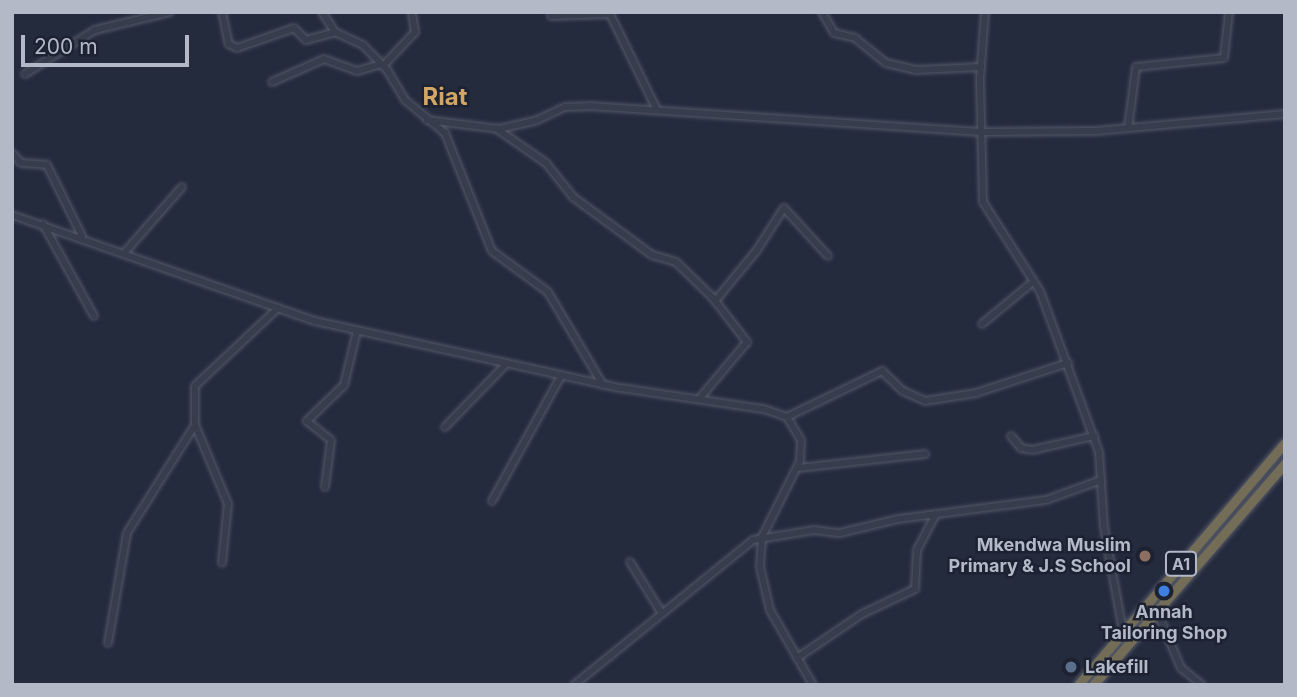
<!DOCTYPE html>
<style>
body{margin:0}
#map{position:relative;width:1297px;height:697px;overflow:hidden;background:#242b3d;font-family:Inter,sans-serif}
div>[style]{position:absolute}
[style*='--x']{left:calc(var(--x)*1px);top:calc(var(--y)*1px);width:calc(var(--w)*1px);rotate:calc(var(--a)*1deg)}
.roads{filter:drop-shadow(0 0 2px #535868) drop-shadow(0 0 2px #535868)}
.minor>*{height:6px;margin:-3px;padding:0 3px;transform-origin:3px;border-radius:3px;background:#383d4d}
.highway>*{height:9px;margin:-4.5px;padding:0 4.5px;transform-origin:4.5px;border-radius:4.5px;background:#736c56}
.dots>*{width:19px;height:19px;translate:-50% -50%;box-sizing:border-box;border:4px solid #1d2232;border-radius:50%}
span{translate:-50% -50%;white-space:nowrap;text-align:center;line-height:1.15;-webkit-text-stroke:5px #1d2232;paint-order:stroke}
.shield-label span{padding:2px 5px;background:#1d2232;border:2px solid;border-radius:5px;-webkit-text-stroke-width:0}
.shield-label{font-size:16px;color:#b4b9c8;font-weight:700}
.poi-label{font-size:18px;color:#b4b9c8;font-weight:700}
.right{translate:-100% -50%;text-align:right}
.left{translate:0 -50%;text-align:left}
.district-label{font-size:24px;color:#d2a766;font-weight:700}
.frame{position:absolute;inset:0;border:14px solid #b4b9c8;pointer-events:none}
.scale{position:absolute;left:21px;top:35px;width:168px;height:32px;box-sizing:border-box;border:4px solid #b4b9c8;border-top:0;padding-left:9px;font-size:21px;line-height:24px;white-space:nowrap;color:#b4b9c8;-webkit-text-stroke:5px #1d2232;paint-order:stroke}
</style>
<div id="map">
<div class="roads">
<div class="minor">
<i style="--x:222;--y:12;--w:33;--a:78"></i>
<i style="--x:229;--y:44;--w:9;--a:27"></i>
<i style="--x:237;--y:48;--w:60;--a:-19.3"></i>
<i style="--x:294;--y:28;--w:17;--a:45"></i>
<i style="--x:306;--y:40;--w:30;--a:-15"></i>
<i style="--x:322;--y:12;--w:24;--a:57"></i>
<i style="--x:335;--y:32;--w:31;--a:25"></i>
<i style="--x:363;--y:45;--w:35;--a:46"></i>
<i style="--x:387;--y:70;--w:35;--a:59"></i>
<i style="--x:405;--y:100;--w:52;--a:39.5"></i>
<i style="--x:445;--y:133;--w:127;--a:68.3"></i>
<i style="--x:492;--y:251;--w:69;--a:36.2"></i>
<i style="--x:548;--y:292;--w:108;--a:59.4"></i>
<i style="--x:609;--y:12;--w:107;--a:63.9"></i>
<i style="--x:822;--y:12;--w:24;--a:60"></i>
<i style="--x:834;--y:33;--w:22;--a:13"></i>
<i style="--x:855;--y:38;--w:40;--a:39"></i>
<i style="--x:886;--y:63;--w:31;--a:13"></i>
<i style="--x:916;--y:70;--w:65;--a:-2.6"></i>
<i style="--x:985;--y:12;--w:67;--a:94.3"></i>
<i style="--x:980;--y:79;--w:123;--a:88.6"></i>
<i style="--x:983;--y:202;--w:106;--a:57.4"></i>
<i style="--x:1040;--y:291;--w:171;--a:69.9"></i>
<i style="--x:1099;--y:452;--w:75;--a:86.2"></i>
<i style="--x:1104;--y:527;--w:107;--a:79.7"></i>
<i style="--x:551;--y:16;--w:59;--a:-1.9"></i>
<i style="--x:383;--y:66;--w:47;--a:-46.7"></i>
<i style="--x:415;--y:32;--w:20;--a:-99"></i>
<i style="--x:25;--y:74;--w:83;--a:-32.2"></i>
<i style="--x:95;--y:30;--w:77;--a:-13.5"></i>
<i style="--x:272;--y:82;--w:57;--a:-23.9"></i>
<i style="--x:324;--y:59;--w:35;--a:20"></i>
<i style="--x:357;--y:71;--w:25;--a:-16"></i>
<i style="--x:427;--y:120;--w:73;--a:7.1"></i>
<i style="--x:499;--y:129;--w:39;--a:-13"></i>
<i style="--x:537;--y:120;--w:31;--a:-25"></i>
<i style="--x:565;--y:107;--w:24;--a:-2"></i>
<i style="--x:589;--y:106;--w:392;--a:3.8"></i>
<i style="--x:980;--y:132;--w:116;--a:-0.5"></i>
<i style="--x:1096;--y:131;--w:190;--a:-5.1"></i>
<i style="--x:1128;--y:128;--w:62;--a:-82.5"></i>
<i style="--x:1136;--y:67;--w:88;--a:-5.8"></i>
<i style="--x:1224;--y:58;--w:46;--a:-83.8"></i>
<i style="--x:497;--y:129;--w:60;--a:34.8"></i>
<i style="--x:546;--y:163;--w:43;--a:51.5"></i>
<i style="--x:573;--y:197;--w:98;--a:36.3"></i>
<i style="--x:652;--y:255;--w:25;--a:16"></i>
<i style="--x:676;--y:262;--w:52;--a:44.2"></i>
<i style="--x:713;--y:298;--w:56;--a:52.3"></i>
<i style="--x:747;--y:342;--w:73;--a:130"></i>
<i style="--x:12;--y:153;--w:13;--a:48"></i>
<i style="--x:21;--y:163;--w:26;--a:4"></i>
<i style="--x:47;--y:165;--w:79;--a:63.8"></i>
<i style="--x:12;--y:215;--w:321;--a:19.3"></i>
<i style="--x:315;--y:321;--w:313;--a:12.4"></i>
<i style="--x:621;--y:388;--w:145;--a:8.4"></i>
<i style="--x:764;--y:409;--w:24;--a:19"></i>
<i style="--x:787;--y:417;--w:27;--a:59"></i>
<i style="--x:801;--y:440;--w:21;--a:93"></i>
<i style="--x:800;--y:461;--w:85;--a:116.6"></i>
<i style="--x:762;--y:537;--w:30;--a:94"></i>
<i style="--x:760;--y:567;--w:44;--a:76.9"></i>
<i style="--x:770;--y:610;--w:86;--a:60.2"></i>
<i style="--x:43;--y:224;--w:105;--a:61"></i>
<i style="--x:126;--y:251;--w:85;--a:-48.8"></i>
<i style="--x:715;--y:301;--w:66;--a:-50.5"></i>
<i style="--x:757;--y:250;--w:50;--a:-57.3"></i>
<i style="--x:784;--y:208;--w:65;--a:47.5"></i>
<i style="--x:982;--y:324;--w:67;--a:-39.6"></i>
<i style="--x:787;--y:417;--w:106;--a:-25.8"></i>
<i style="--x:882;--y:371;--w:29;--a:44"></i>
<i style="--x:903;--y:391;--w:24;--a:24"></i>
<i style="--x:925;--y:401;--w:52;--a:-8.9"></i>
<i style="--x:976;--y:393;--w:97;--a:-18.1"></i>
<i style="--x:195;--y:425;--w:86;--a:67.3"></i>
<i style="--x:228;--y:504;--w:59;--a:95.8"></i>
<i style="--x:445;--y:427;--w:88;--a:-45.9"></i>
<i style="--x:1011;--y:436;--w:16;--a:50"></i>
<i style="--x:1021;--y:448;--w:11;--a:10"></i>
<i style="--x:1032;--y:450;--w:64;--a:-12.7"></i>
<i style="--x:799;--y:468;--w:127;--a:-6.3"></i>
<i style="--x:325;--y:487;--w:47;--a:-82.7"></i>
<i style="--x:331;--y:440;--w:31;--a:-142"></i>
<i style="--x:307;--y:421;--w:52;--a:-44.2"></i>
<i style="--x:344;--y:385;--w:56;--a:-76.5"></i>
<i style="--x:492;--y:501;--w:143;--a:-61.1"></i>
<i style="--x:630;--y:562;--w:59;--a:58.2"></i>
<i style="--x:1157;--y:611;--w:62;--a:67.2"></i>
<i style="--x:1181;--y:668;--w:27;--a:39"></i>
<i style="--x:108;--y:643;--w:112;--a:-80.2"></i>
<i style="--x:127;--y:533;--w:128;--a:-57.8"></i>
<i style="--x:195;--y:425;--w:39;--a:-90"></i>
<i style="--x:195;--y:386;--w:114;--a:-43.2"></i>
<i style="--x:797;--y:658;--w:78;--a:-34.1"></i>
<i style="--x:862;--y:614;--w:59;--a:-25.3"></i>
<i style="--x:915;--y:589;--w:39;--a:-87"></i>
<i style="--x:917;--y:550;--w:41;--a:-62.2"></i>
<i style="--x:574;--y:685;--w:230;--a:-39"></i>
<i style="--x:753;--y:540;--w:62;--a:-9.3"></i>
<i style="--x:814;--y:530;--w:26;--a:7"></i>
<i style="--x:840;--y:533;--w:60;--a:-13.6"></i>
<i style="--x:898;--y:519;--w:149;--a:-7.3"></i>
<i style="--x:1046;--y:500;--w:59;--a:-20"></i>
</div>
<div class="highway">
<i style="--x:1078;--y:685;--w:318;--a:-49.5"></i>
<i style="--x:1093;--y:685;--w:294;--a:-49.1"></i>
</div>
</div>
<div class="dots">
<i style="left:1145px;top:556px;background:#8d6e63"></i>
<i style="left:1164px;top:591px;background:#3f7fe0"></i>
<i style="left:1071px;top:667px;background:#5c6f8a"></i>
</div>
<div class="shield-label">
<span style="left:1181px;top:564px">A1</span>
</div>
<div class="poi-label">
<span class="right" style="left:1131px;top:556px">Mkendwa Muslim<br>Primary &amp; J.S School</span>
<span style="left:1164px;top:623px">Annah<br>Tailoring Shop</span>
<span class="left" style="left:1085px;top:667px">Lakefill</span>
</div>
<div class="district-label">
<span style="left:445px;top:97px">Riat</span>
</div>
<div class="frame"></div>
<div class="scale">200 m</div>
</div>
